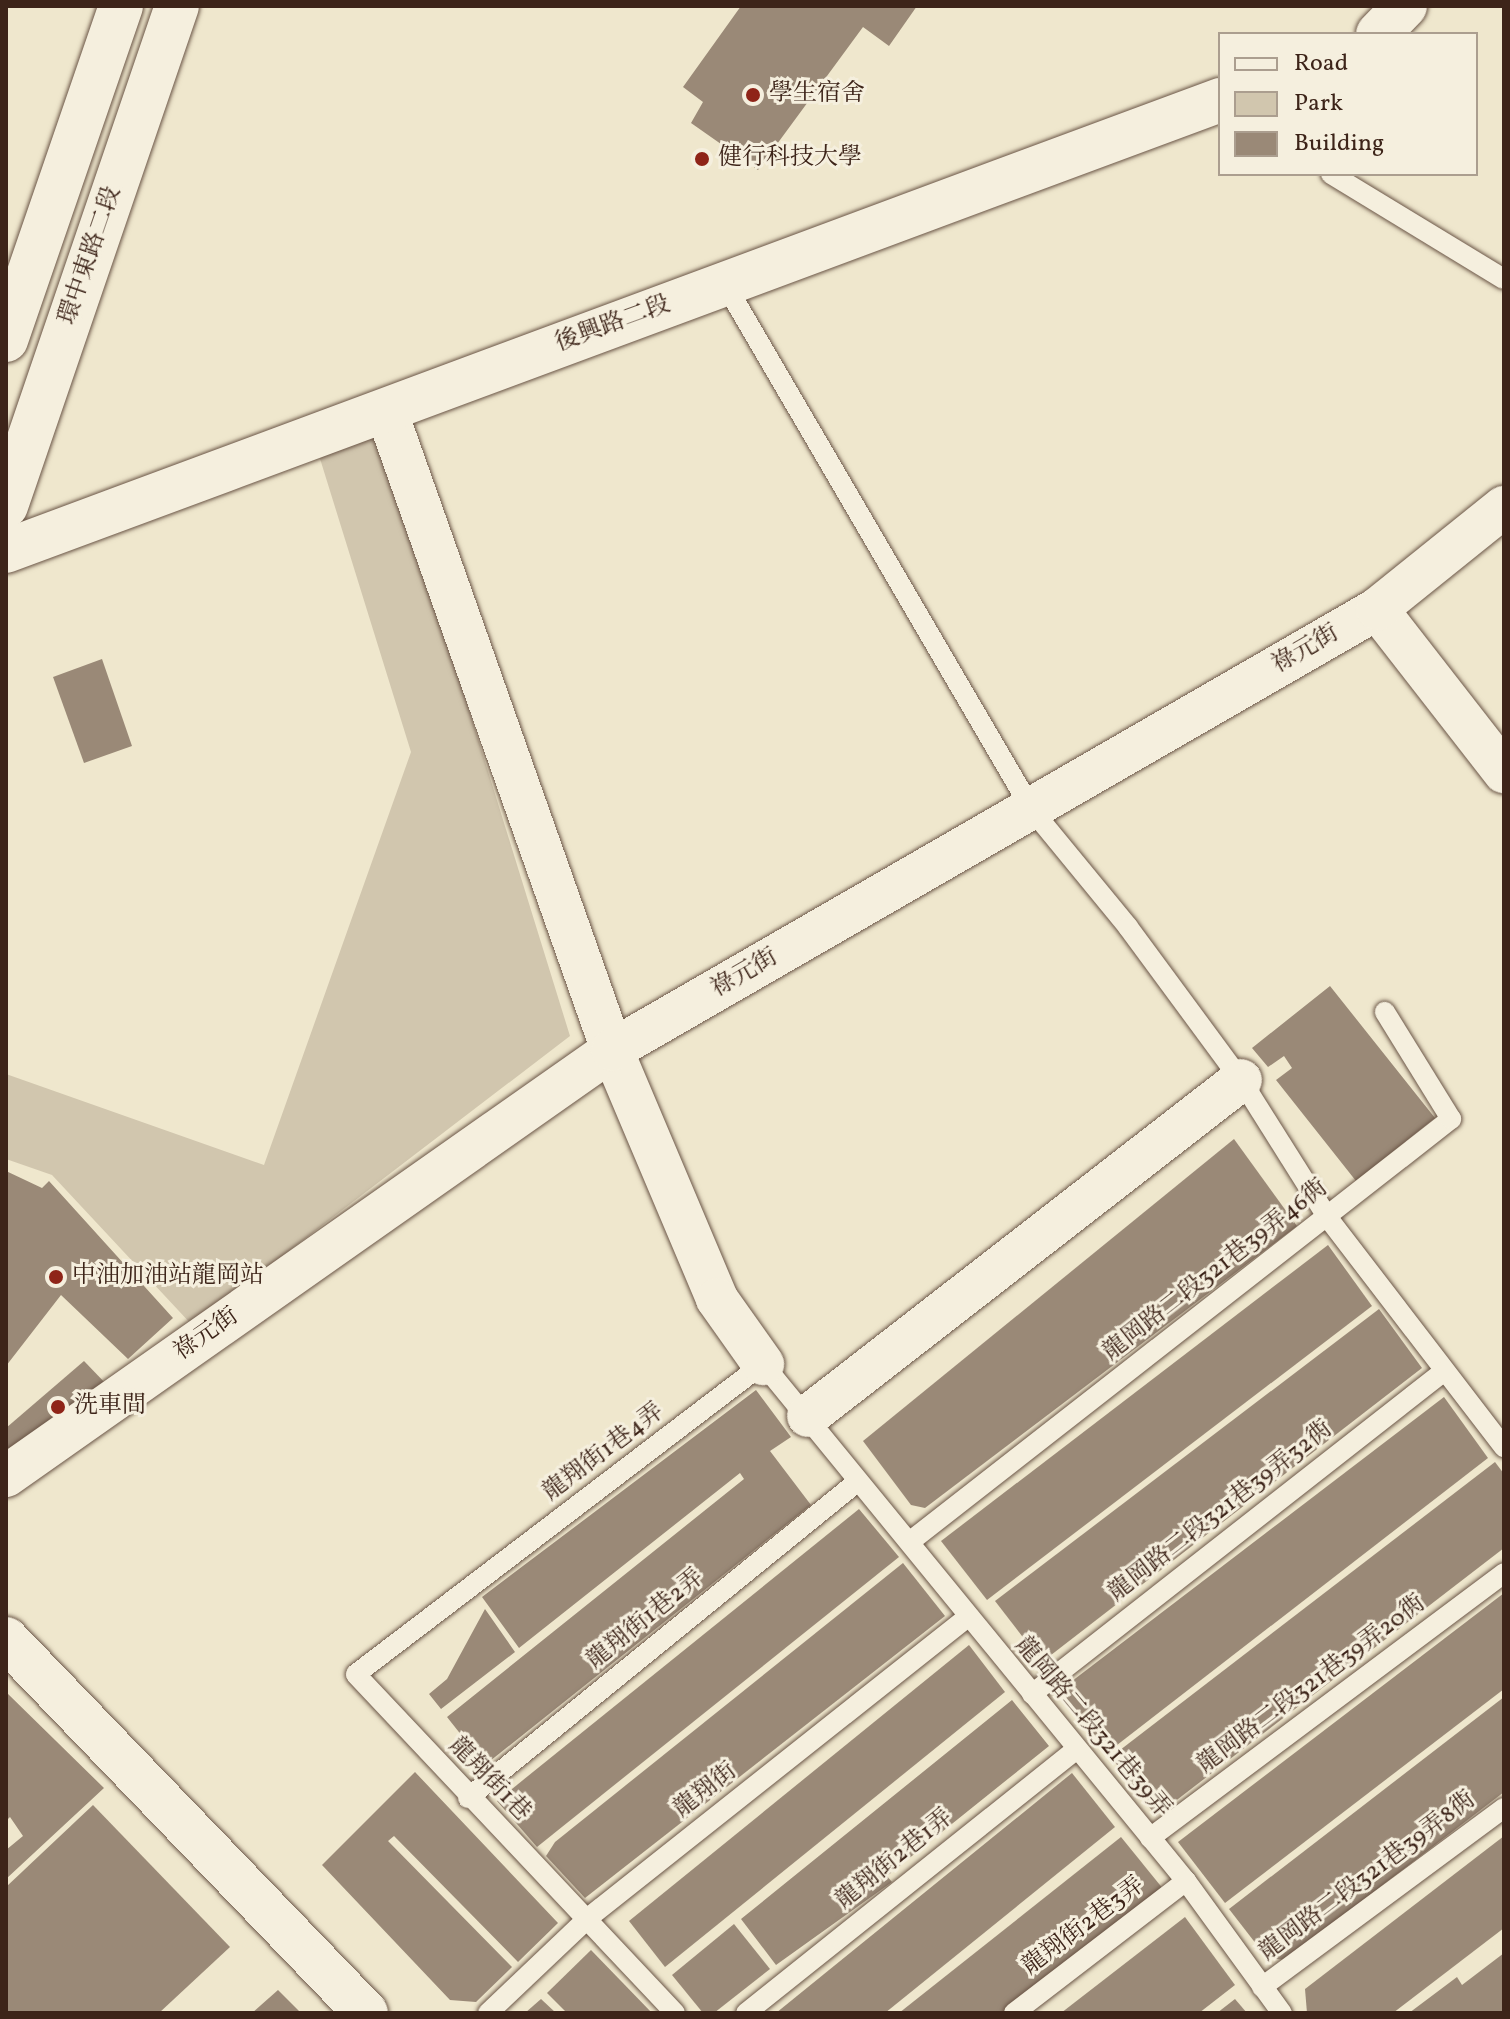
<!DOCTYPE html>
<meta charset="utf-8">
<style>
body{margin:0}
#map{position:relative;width:1510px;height:2019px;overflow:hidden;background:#efe7cd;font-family:Vollkorn,"Noto Serif TC",serif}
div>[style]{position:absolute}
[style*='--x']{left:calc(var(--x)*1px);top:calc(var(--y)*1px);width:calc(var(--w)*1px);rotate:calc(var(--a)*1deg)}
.green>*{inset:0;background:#d1c6ae}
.building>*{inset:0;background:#9a8977}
.roads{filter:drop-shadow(0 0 2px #6a5546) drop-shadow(0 0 2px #6a5546)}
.lane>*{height:20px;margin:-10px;padding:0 10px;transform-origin:10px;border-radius:10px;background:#f5efde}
.street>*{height:42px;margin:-21px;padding:0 21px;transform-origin:21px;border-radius:21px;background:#f5efde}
.secondary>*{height:44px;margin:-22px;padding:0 22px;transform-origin:22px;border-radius:22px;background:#f5efde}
.dots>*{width:22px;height:22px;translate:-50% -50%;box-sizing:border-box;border:4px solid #f5efde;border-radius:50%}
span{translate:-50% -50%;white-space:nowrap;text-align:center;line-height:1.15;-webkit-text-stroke:6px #f5efde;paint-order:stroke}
.poi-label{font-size:24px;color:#3d2419}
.left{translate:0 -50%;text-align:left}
.street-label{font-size:24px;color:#3d2419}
.frame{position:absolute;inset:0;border:8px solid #3d2419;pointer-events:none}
.legend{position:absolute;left:1218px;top:32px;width:260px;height:144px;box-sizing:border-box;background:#f5efde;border:2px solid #ab9e8f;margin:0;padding:10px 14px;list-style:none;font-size:24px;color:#3d2419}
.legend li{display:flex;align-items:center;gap:16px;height:40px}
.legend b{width:40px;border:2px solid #ab9e8f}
</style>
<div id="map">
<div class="green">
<i style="clip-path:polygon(382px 429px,570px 1036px,192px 1325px,52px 1175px,6px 1159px,6px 1074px,264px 1165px,411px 752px,317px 449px)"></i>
</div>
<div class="building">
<i style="clip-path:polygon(741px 6px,917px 6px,889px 46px,863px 27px,758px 170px,691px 123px,703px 102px,683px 87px)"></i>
<i style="clip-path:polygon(102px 659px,132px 746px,84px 763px,53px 677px)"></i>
<i style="clip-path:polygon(1330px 986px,1435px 1118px,1356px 1181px,1276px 1080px,1292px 1068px,1284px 1056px,1268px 1067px,1252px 1048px)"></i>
<i style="clip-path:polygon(1234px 1139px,1297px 1226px,925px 1508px,911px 1505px,863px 1441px)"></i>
<i style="clip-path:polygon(6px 1171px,42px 1188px,49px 1181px,173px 1318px,128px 1359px,61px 1295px,6px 1366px)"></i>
<i style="clip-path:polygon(1328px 1245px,1372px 1306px,987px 1600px,941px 1541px)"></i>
<i style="clip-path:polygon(1379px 1309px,1422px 1368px,1042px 1662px,995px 1601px)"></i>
<i style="clip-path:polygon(84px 1361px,109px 1387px,6px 1466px,6px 1428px)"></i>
<i style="clip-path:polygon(756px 1390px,791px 1437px,770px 1451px,811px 1505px,485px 1765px,447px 1717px,744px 1479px,740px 1473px,519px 1648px,482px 1597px)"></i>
<i style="clip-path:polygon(1444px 1397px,1488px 1458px,1108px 1752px,1059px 1691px)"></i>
<i style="clip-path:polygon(1495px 1462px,1504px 1474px,1504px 1548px,1156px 1816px,1111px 1757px)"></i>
<i style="clip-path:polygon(859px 1509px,899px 1557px,537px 1847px,497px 1801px)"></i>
<i style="clip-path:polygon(903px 1563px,945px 1616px,585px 1898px,546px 1856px,555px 1842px)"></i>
<i style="clip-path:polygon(1504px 1593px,1504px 1689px,1225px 1903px,1178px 1842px)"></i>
<i style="clip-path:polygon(485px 1609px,515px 1652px,441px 1709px,429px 1694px,447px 1679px)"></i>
<i style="clip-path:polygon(969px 1645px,1005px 1692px,665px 1967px,629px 1921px)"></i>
<i style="clip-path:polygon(6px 1692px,104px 1788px,6px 1879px,6px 1850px,23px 1836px,10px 1817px,6px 1821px)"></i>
<i style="clip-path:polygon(1504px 1697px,1504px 1792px,1285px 1960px,1267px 1958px,1229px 1909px)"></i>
<i style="clip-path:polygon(1012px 1700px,1049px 1746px,887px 1876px,892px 1882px,776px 1965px,741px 1919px)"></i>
<i style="clip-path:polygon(415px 1772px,558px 1923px,518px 1962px,394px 1836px,388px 1841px,512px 1967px,476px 2002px,450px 2000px,322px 1865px)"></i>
<i style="clip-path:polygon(1072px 1773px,1115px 1827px,885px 2013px,776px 2013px)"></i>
<i style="clip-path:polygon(93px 1805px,230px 1947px,159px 2013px,6px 2013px,6px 1887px)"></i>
<i style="clip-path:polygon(1504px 1836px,1504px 1928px,1393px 2013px,1307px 2013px,1305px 1989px)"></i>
<i style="clip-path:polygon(1121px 1837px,1164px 1890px,1010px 2013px,899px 2013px)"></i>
<i style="clip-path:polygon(1185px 1917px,1235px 1985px,1199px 2013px,1061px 2013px)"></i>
<i style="clip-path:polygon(734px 1924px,770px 1969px,714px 2013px,703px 2013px,672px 1975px)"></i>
<i style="clip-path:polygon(591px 1950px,652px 2013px,567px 2013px,547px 1993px)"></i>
<i style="clip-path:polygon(1504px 1953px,1504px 2013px,1409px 2013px,1457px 1977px,1462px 1985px)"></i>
<i style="clip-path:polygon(278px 1990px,301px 2013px,252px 2013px)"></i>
<i style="clip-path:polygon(541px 1999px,556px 2013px,525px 2013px)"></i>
<i style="clip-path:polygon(1235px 1999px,1247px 2013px,1217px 2013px)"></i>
</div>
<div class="roads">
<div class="lane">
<i style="--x:1331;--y:174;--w:202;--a:31.3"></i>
<i style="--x:725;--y:284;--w:609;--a:59.73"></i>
<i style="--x:1032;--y:810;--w:151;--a:50.6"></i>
<i style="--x:1128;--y:927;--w:190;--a:53.6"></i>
<i style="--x:1241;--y:1080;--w:163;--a:57.8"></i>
<i style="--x:1328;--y:1218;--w:289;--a:52.5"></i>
<i style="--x:912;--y:1540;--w:684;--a:-37.99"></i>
<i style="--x:1451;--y:1119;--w:126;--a:-121.7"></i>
<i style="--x:1032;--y:1694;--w:522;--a:-38.08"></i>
<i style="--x:468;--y:1798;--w:501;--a:-39.09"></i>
<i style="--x:1150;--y:1838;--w:442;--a:-36.8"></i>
<i style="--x:1262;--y:1987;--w:301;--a:-36.5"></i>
<i style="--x:488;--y:2013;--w:138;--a:-43.5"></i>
<i style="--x:588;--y:1918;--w:481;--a:-38.4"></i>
<i style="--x:675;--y:2013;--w:465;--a:-133.3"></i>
<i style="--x:356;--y:1674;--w:512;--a:-37.3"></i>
<i style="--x:763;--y:1364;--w:668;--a:50.71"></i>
<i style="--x:1186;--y:1881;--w:163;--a:54"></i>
<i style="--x:746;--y:2013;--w:423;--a:-38.6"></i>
<i style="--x:1014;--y:2013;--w:217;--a:-37.5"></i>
</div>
<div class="street">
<i style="--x:386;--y:410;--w:679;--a:70.55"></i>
<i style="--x:612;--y:1050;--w:270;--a:67.1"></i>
<i style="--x:717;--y:1299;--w:80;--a:54.7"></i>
<i style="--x:1377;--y:609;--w:207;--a:52.1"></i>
<i style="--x:808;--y:1416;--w:548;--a:-37.81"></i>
<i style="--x:6;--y:1476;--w:741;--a:-35.11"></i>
<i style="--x:612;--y:1050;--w:883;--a:-29.96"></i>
<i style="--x:1377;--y:609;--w:163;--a:-38.8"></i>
</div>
<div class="secondary">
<i style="--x:1378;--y:34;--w:39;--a:-46"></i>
<i style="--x:6;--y:340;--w:353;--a:-71"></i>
<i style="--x:6;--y:506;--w:528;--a:-71.12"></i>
<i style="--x:6;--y:551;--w:1295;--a:-20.38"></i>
<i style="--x:6;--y:1639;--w:519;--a:46.09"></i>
</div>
</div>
<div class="dots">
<i style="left:753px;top:95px;background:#8f2418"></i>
<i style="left:702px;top:159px;background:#8f2418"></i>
<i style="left:56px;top:1277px;background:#8f2418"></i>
<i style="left:58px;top:1407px;background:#8f2418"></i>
</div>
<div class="poi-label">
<span class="left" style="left:769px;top:95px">學生宿舍</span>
<span class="left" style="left:718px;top:159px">健行科技大學</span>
<span class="left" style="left:72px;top:1277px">中油加油站龍岡站</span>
<span class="left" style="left:74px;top:1407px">洗車間</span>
</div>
<div class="street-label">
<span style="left:91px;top:256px;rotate:-71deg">環中東路二段</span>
<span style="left:613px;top:325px;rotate:-20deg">後興路二段</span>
<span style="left:1306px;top:650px;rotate:-30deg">祿元街</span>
<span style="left:745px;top:974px;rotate:-30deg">祿元街</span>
<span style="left:1216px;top:1271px;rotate:-38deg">龍岡路二段321巷39弄46衖</span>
<span style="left:207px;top:1335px;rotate:-35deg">祿元街</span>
<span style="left:604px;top:1453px;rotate:-37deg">龍翔街1巷4弄</span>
<span style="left:1221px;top:1512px;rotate:-38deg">龍岡路二段321巷39弄32衖</span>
<span style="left:646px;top:1620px;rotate:-39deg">龍翔街1巷2弄</span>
<span style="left:1312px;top:1685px;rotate:-37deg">龍岡路二段321巷39弄20衖</span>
<span style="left:1092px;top:1728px;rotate:50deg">龍岡路二段321巷39弄</span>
<span style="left:489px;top:1780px;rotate:46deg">龍翔街1巷</span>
<span style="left:706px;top:1791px;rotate:-38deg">龍翔街</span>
<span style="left:895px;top:1860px;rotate:-39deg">龍翔街2巷1弄</span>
<span style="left:1368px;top:1877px;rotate:-37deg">龍岡路二段321巷39弄8衖</span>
<span style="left:1084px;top:1927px;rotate:-37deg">龍翔街2巷3弄</span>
</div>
<div class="frame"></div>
<ul class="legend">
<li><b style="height:10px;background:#f5efde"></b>Road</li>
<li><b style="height:22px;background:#d1c6ae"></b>Park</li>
<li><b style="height:22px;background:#9a8977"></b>Building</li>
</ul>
</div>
